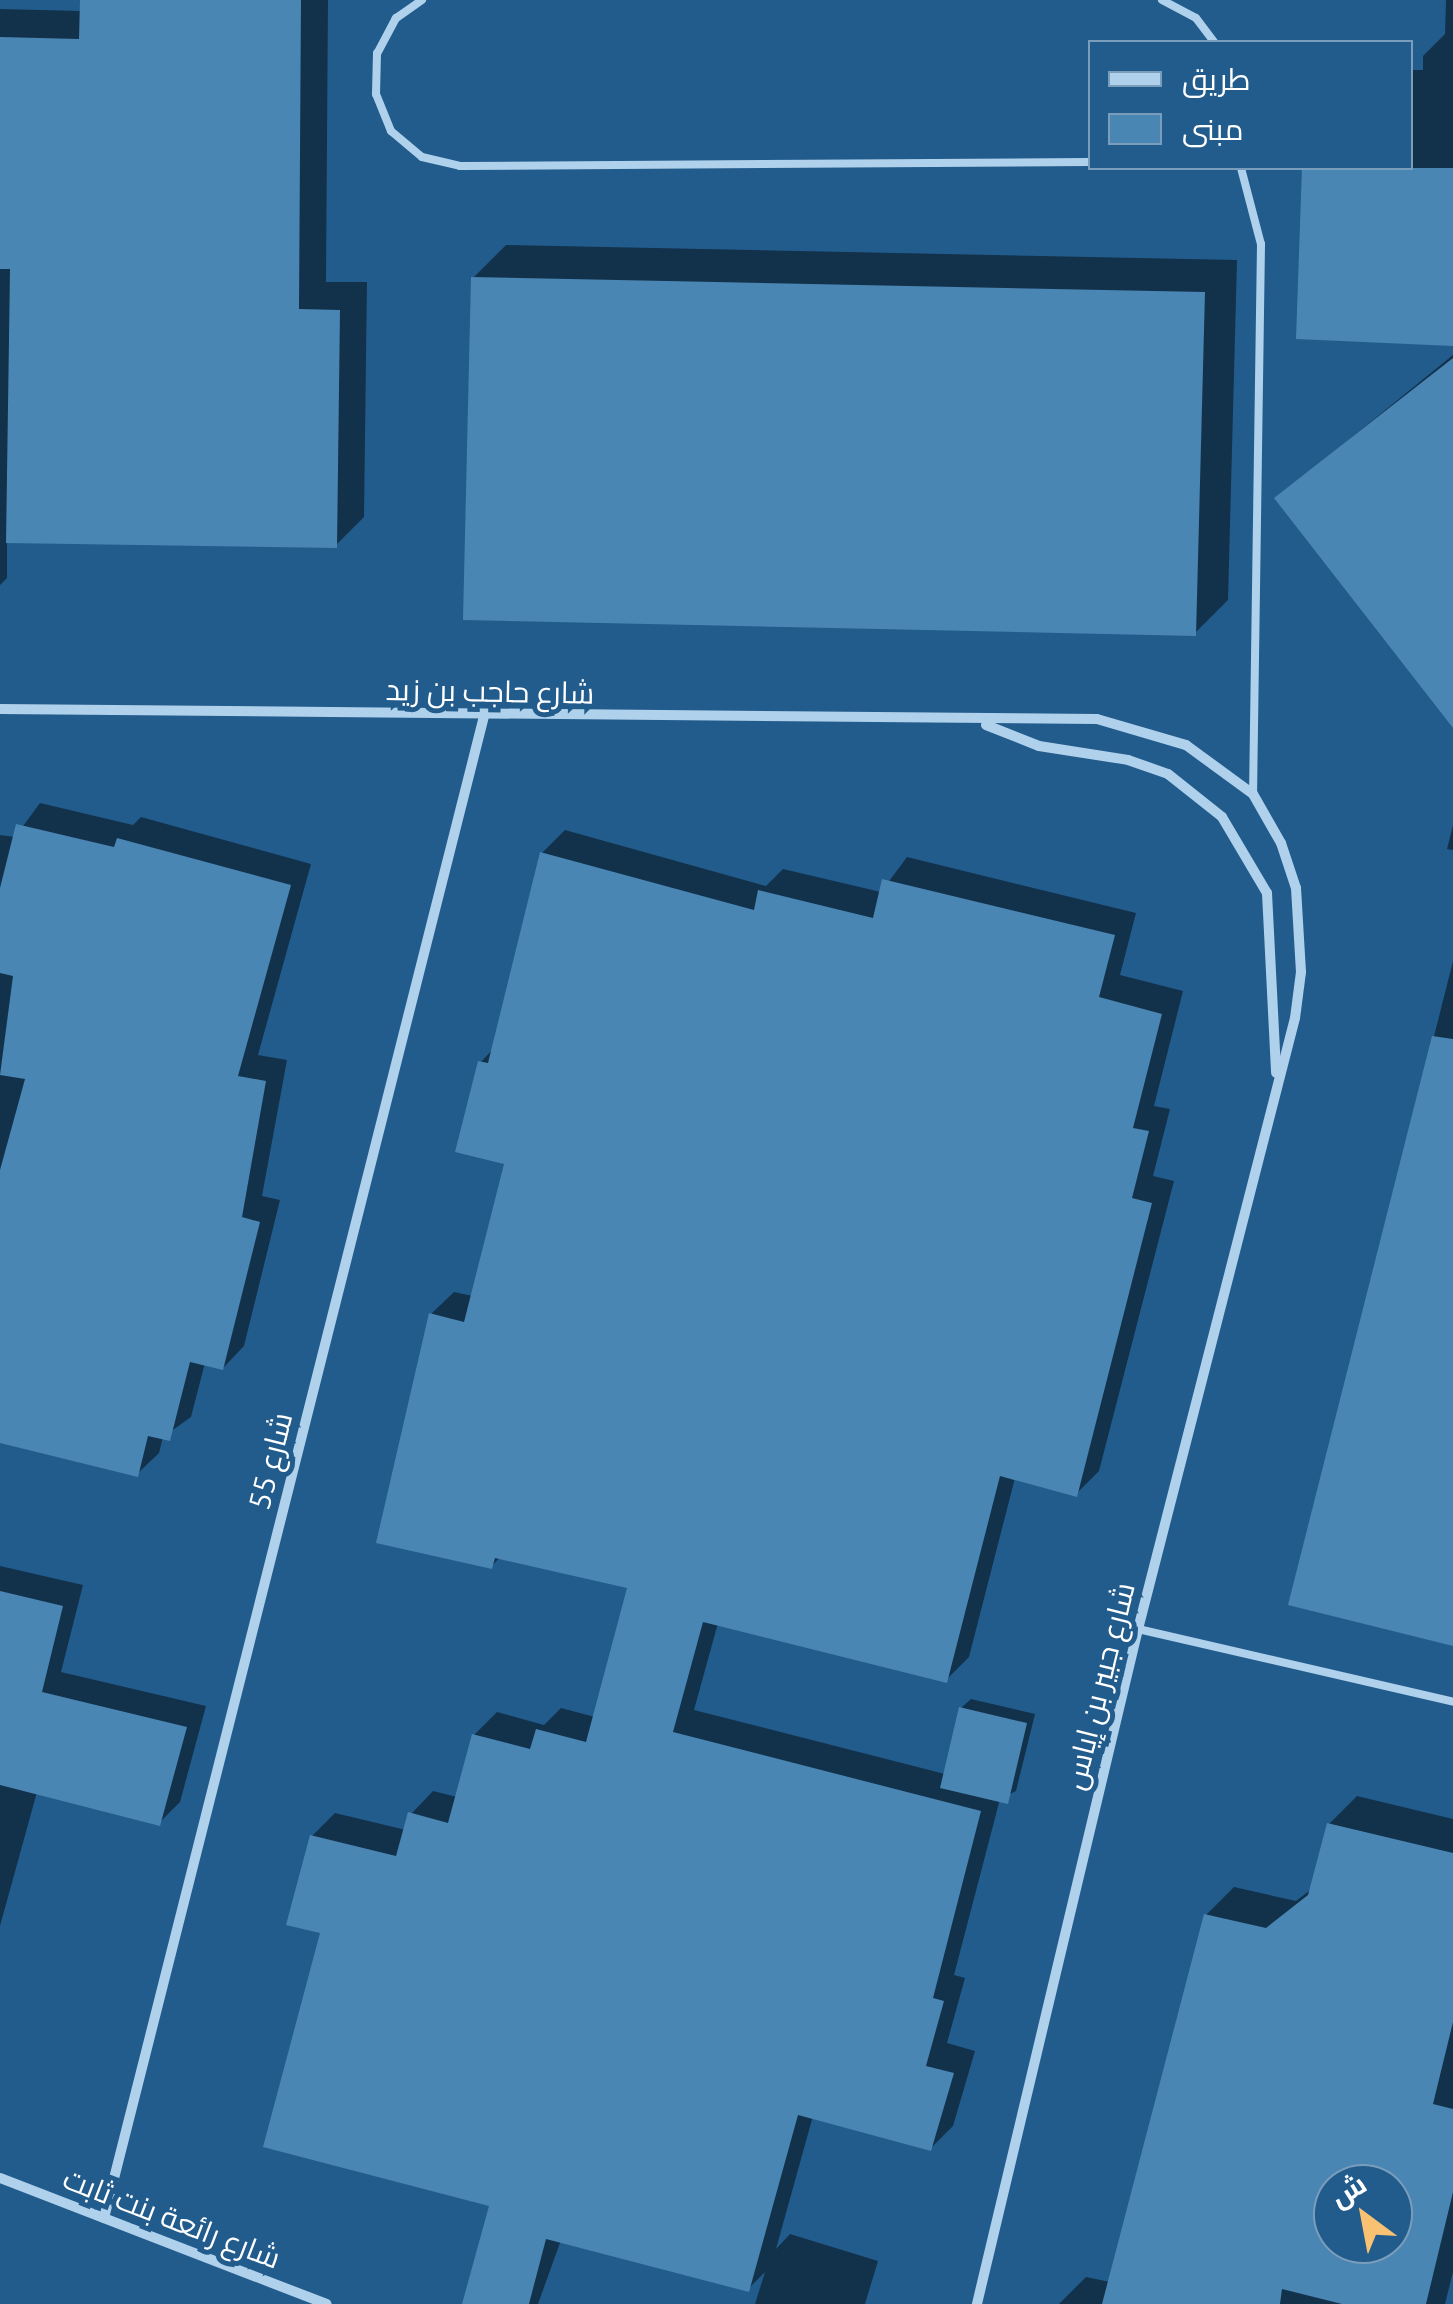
<!DOCTYPE html>
<meta charset="utf-8">
<style>
body{margin:0}
#map{position:relative;width:1453px;height:2304px;overflow:hidden;background:#225c8d;font-family:Ubuntu,Cairo,sans-serif}
div>[style]{position:absolute}
[style*='--x']{left:calc(var(--x)*1px);top:calc(var(--y)*1px);width:calc(var(--w)*1px);rotate:calc(var(--a)*1deg)}
.shadow>*{inset:0;background:#0007}
.building>*{inset:0;background:#4a86b4}
.service>*{height:8px;margin:-4px;padding:0 4px;transform-origin:4px;border-radius:4px;background:#b0d1eb}
.minor>*{height:10px;margin:-5px;padding:0 5px;transform-origin:5px;border-radius:5px;background:#b0d1eb}
span{translate:-50% -50%;white-space:nowrap;text-align:center;line-height:1.15;-webkit-text-stroke:10px #225c8d;paint-order:stroke}
.street-label{font-size:30px;color:#fff}
.legend{position:absolute;left:1088px;top:40px;width:325px;height:130px;box-sizing:border-box;background:#225c8d;border:2px solid #7a9dbb;margin:0;padding:12px 18px;list-style:none;font-size:30px;color:#fff}
.legend li{display:flex;align-items:center;gap:20px;height:50px}
.legend b{width:50px;border:2px solid #7a9dbb}
.north{position:absolute;left:1313px;top:2164px;width:100px;height:100px;box-sizing:border-box;background:#225c8d;border:2px solid #7a9dbb;border-radius:50%;rotate:328deg;font-size:28px;font-weight:700;line-height:40px;text-align:center;color:#fff}
.north::after{content:'';display:block;margin:auto;width:35px;height:45px;background:#f8c272;clip-path:polygon(50% 0,100% 100%,50% 72%,0 100%)}
</style>
<div id="map">
<div class="shadow">
<i style="clip-path:polygon(82px 0,328px 0,326px 282px,367px 282px,364px 517px,336px 545px,7px 541px,7px 578px,0 585px,0 9px,82px 11px)"></i>
<i style="clip-path:polygon(1446px 0,1453px 0,1453px 344px,1298px 337px,1304px 168px,1410px 168px,1410px 70px,1423px 70px,1423px 56px,1445px 34px)"></i>
<i style="clip-path:polygon(506px 245px,1237px 260px,1228px 600px,1195px 633px,473px 278px)"></i>
<i style="clip-path:polygon(1453px 355px,1453px 723px,1277px 498px)"></i>
<i style="clip-path:polygon(40px 803px,133px 825px,141px 817px,311px 864px,258px 1055px,287px 1060px,262px 1196px,280px 1200px,244px 1346px,223px 1368px,205px 1363px,191px 1417px,163px 1437px,159px 1453px,137px 1474px,0 1441px,0 835px,15px 837px)"></i>
<i style="clip-path:polygon(1453px 825px,1453px 850px,1447px 849px)"></i>
<i style="clip-path:polygon(565px 830px,766px 886px,783px 869px,881px 892px,907px 857px,1136px 913px,1120px 975px,1183px 991px,1154px 1106px,1170px 1109px,1153px 1176px,1174px 1181px,1099px 1471px,1076px 1494px,1015px 1478px,969px 1657px,946px 1680px,718px 1623px,694px 1710px,945px 1774px,961px 1708px,971px 1699px,1035px 1714px,1016px 1791px,1000px 1799px,954px 1975px,965px 1978px,947px 2043px,975px 2051px,953px 2126px,930px 2149px,813px 2116px,776px 2249px,790px 2234px,878px 2261px,865px 2304px,755px 2304px,765px 2272px,748px 2289px,561px 2240px,538px 2304px,469px 2304px,492px 2204px,323px 1931px,312px 1836px,335px 1813px,406px 1830px,411px 1814px,433px 1791px,457px 1797px,474px 1735px,497px 1712px,544px 1725px,561px 1708px,595px 1717px,630px 1586px,501px 1556px,491px 1567px,431px 1314px,454px 1292px,473px 1296px,507px 1163px,481px 1062px,494px 1048px,542px 853px)"></i>
<i style="clip-path:polygon(1453px 961px,1453px 1643px,1291px 1603px)"></i>
<i style="clip-path:polygon(0 1566px,83px 1585px,61px 1672px,206px 1706px,180px 1802px,159px 1823px,37px 1792px,0 1926px)"></i>
<i style="clip-path:polygon(evenodd,1357px 1796px,1453px 1819px,1453px 2272px,1445px 2304px,1059px 2304px,1086px 2277px,1110px 2282px,1206px 1915px,1234px 1887px,1296px 1901px,1313px 1888px,1329px 1824px,1357px 1796px,1333px 2184px,1393px 2184px,1393px 2244px,1333px 2244px,1333px 2184px)"></i>
</div>
<div class="building">
<i style="clip-path:polygon(80px 0,301px 0,299px 309px,340px 310px,337px 548px,6px 543px,10px 269px,0 269px,0 37px,79px 39px)"></i>
<i style="clip-path:polygon(1302px 168px,1453px 168px,1453px 346px,1296px 339px)"></i>
<i style="clip-path:polygon(471px 277px,1205px 292px,1196px 636px,463px 620px)"></i>
<i style="clip-path:polygon(1453px 358px,1453px 728px,1274px 498px)"></i>
<i style="clip-path:polygon(16px 824px,114px 847px,117px 838px,291px 885px,238px 1076px,266px 1081px,242px 1217px,260px 1222px,223px 1370px,190px 1362px,170px 1441px,148px 1436px,138px 1477px,0 1443px,0 1170px,25px 1079px,0 1075px,13px 976px,0 973px,0 888px)"></i>
<i style="clip-path:polygon(540px 852px,754px 910px,758px 890px,873px 918px,882px 879px,1115px 935px,1099px 997px,1162px 1014px,1133px 1128px,1149px 1131px,1132px 1198px,1152px 1203px,1077px 1497px,1000px 1476px,947px 1683px,703px 1622px,673px 1732px,981px 1811px,933px 1998px,944px 2001px,926px 2066px,954px 2073px,931px 2151px,798px 2115px,749px 2292px,546px 2239px,529px 2304px,462px 2304px,489px 2206px,263px 2147px,320px 1933px,286px 1925px,310px 1835px,396px 1856px,408px 1812px,448px 1823px,472px 1734px,530px 1749px,536px 1729px,586px 1742px,627px 1588px,495px 1558px,492px 1569px,376px 1543px,429px 1313px,464px 1322px,504px 1164px,455px 1152px,478px 1061px,488px 1063px)"></i>
<i style="clip-path:polygon(1432px 1036px,1453px 1039px,1453px 1646px,1288px 1605px)"></i>
<i style="clip-path:polygon(0 1591px,63px 1606px,42px 1692px,187px 1727px,160px 1826px,0 1785px)"></i>
<i style="clip-path:polygon(959px 1707px,1027px 1723px,1008px 1804px,940px 1788px)"></i>
<i style="clip-path:polygon(evenodd,1327px 1823px,1453px 1853px,1453px 2022px,1433px 2104px,1453px 2109px,1453px 2192px,1426px 2304px,1342px 2304px,1282px 2289px,1280px 2304px,1102px 2304px,1204px 1914px,1266px 1928px,1308px 1895px,1327px 1823px,1333px 2184px,1393px 2184px,1393px 2244px,1333px 2244px,1333px 2184px)"></i>
</div>
<div class="service">
<i style="--x:422;--y:0;--w:32;--a:145"></i>
<i style="--x:396;--y:18;--w:40;--a:118"></i>
<i style="--x:377;--y:53;--w:41;--a:91.4"></i>
<i style="--x:376;--y:94;--w:40;--a:68"></i>
<i style="--x:391;--y:131;--w:40;--a:40"></i>
<i style="--x:422;--y:157;--w:39;--a:13"></i>
<i style="--x:460;--y:166;--w:630;--a:-0.36"></i>
<i style="--x:1162;--y:0;--w:38;--a:28"></i>
<i style="--x:1196;--y:18;--w:30;--a:53"></i>
<i style="--x:1241;--y:168;--w:79;--a:75.3"></i>
<i style="--x:1261;--y:244;--w:550;--a:90.83"></i>
<i style="--x:1138;--y:1629;--w:323;--a:13"></i>
</div>
<div class="minor">
<i style="--x:0;--y:709;--w:1097;--a:0.52"></i>
<i style="--x:1097;--y:719;--w:93;--a:16.3"></i>
<i style="--x:1186;--y:745;--w:83;--a:36.2"></i>
<i style="--x:1253;--y:794;--w:56;--a:60.3"></i>
<i style="--x:1281;--y:843;--w:47;--a:71.6"></i>
<i style="--x:1296;--y:888;--w:84;--a:86.6"></i>
<i style="--x:1301;--y:972;--w:46;--a:97.4"></i>
<i style="--x:1295;--y:1018;--w:631;--a:104.41"></i>
<i style="--x:1138;--y:1629;--w:694;--a:103.42"></i>
<i style="--x:986;--y:725;--w:57;--a:21.6"></i>
<i style="--x:1039;--y:746;--w:90;--a:8.9"></i>
<i style="--x:1128;--y:760;--w:42;--a:19.3"></i>
<i style="--x:1168;--y:774;--w:69;--a:38.5"></i>
<i style="--x:1222;--y:817;--w:88;--a:59.4"></i>
<i style="--x:1267;--y:893;--w:180;--a:87.1"></i>
<i style="--x:0;--y:2178;--w:350;--a:21.1"></i>
<i style="--x:104;--y:2218;--w:1549;--a:-75.8"></i>
</div>
<div class="street-label">
<span style="left:490px;top:691px;rotate:1deg">شارع حاجب بن زيد</span>
<span style="left:270px;top:1461px;rotate:-76deg">شارع 55</span>
<span style="left:1099px;top:1686px;rotate:-76deg">شارع جبير بن إياس</span>
<span style="left:172px;top:2218px;rotate:21deg">شارع رائعة بنت ثابت</span>
</div>
<ul class="legend">
<li><b style="height:12px;background:#b0d1eb"></b>طريق</li>
<li><b style="height:28px;background:#4a86b4"></b>مبنى</li>
</ul>
<div class="north">ش</div>
</div>
